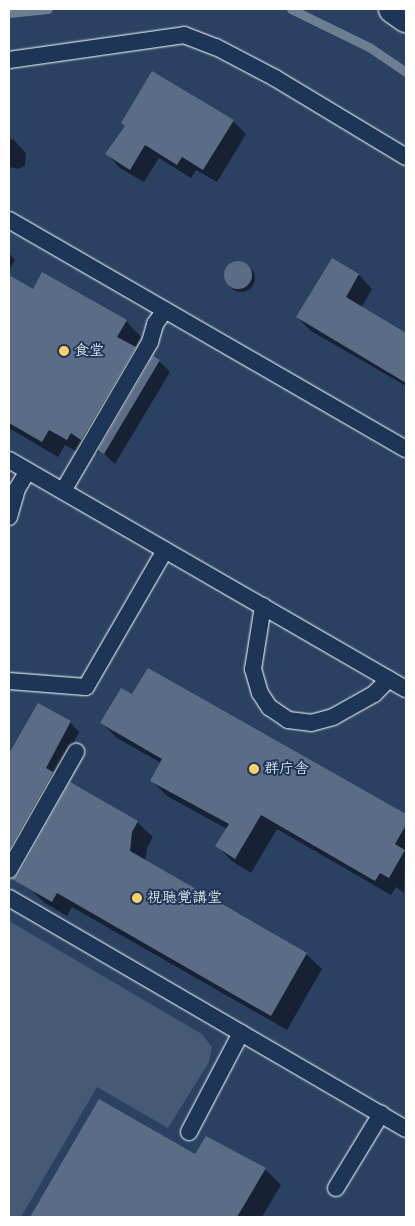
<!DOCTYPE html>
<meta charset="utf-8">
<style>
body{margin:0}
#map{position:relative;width:415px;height:1226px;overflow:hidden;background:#2a4161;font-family:Sriracha,"Klee One",sans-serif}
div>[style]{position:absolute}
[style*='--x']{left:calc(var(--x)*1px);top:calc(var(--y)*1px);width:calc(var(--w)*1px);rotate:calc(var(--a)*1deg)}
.green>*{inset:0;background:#465975}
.shadow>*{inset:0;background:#0007}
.round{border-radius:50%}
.stream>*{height:9px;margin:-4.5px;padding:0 4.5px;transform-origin:4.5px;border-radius:4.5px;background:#6d7d92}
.building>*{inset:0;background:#5b6c86}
.roads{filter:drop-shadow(0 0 1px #fff) drop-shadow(0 0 1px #fff)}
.service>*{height:16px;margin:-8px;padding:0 8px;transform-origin:8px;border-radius:8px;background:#1d3557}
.secondary>*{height:28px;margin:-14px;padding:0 14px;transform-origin:14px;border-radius:14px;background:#1d3557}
.dots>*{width:14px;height:14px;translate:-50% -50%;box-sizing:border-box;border:2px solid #1d3557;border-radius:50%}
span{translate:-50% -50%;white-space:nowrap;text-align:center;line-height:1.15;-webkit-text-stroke:4px #1d3557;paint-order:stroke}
.poi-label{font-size:15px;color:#fff}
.left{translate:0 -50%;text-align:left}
.frame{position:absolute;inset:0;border:10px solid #fff;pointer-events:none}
</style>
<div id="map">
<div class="green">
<i style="clip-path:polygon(9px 921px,202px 1034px,212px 1047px,209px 1062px,168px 1128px,97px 1087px,21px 1217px,9px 1217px)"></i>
</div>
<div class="shadow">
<i style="clip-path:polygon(233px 121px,246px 134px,217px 182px,196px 170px,191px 178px,159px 158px,144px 182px,120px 168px,107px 154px)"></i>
<i style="clip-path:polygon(13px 139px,26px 153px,25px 165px,19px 169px,9px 167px,9px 140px)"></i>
<i style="clip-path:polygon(9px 253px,15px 260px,9px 270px)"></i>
<i style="clip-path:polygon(332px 260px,359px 275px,372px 289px,361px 308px,406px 335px,406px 386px,311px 331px,297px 317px)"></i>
<i class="round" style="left:227px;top:264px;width:28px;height:28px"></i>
<i style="clip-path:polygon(9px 277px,33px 290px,126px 321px,141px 337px,135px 348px,150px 363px,159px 361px,170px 372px,115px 464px,100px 450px,97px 454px,87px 448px,83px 455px,65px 445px,58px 457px,9px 428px)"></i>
<i style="clip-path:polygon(148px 669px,406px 815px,404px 893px,396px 887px,391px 895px,277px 829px,251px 873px,232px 861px,217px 846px,227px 829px,167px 796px,152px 781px,161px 763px,117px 738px,102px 723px,133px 696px)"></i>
<i style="clip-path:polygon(38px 705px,70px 722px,79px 732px,9px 873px,9px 752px)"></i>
<i style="clip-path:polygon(71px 784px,137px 822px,153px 837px,147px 848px,145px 861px,306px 954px,322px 969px,287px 1030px,72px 907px,67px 916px,45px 903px,29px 888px)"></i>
<i style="clip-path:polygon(100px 1100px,196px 1155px,265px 1169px,281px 1185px,262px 1217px,32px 1217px)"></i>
</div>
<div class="stream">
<i style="--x:291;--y:9;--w:87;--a:26"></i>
<i style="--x:369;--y:47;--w:45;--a:34"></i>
<i style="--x:9;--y:13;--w:39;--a:-6"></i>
</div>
<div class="building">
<i style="clip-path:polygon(152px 71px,234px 120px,203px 170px,182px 157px,177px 165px,145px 145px,130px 170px,105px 154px,125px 126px,121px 123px)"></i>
<i style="clip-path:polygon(332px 258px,359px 274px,346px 297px,406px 333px,406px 383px,296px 317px)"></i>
<i class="round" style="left:224px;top:261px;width:28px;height:28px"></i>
<i style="clip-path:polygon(42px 272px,127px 320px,117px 337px,136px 347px,81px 440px,71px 433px,67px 440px,49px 430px,42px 442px,9px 423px,9px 275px,33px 289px)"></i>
<i style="clip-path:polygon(153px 356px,160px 360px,104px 454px,98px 450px)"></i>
<i style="clip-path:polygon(148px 668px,406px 814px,406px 825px,395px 844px,405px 850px,389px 878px,380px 873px,375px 881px,261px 815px,235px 859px,215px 846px,229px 824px,150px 781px,162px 759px,100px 723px,121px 688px,132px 694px)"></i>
<i style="clip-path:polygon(38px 703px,71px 721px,46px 768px,53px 772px,9px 850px,9px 753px)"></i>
<i style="clip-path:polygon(70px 782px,138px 821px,132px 832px,130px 851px,307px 953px,271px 1016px,57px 893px,52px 902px,12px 879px,18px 875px)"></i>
<i style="clip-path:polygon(99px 1099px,195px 1154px,206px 1136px,266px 1168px,237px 1217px,30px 1217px)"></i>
</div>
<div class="roads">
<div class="service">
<i style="--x:9;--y:60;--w:177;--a:-8.1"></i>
<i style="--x:184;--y:35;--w:34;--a:21"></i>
<i style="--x:216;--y:47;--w:67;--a:27.7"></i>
<i style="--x:275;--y:78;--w:153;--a:31.1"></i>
<i style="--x:9;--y:220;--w:458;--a:30"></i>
<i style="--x:9;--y:460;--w:458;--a:30"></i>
<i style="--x:63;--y:491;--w:173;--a:-59.7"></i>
<i style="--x:150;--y:342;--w:19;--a:-74"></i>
<i style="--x:155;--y:324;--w:17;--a:-54"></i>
<i style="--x:9;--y:517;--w:29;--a:-74"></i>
<i style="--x:17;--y:489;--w:21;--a:-59"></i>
<i style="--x:263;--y:606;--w:64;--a:99"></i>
<i style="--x:253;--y:669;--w:25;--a:74"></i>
<i style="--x:260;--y:693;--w:17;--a:57"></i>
<i style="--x:269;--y:707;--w:23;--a:34"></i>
<i style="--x:288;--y:720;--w:23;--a:7"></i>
<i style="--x:311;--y:723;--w:23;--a:-15"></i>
<i style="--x:333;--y:717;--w:47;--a:-29.3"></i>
<i style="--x:374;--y:694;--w:21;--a:-45"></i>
<i style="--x:9;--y:681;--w:77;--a:4.5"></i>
<i style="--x:86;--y:687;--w:158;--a:-60"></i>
<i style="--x:9;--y:870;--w:136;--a:-60.4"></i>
<i style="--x:9;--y:898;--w:459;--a:30.2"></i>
<i style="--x:189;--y:1132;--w:112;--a:-62.3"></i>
<i style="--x:336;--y:1188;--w:87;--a:-58.7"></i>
</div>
<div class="secondary">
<i style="--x:393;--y:9;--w:16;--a:35"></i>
</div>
</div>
<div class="dots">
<i style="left:64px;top:351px;background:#ffd166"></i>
<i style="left:254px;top:769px;background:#ffd166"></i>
<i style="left:137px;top:898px;background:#ffd166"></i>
</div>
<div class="poi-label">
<span class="left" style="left:74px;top:351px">食堂</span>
<span class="left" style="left:264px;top:769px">群庁舎</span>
<span class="left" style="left:147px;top:898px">視聴覚講堂</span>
</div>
<div class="frame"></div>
</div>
